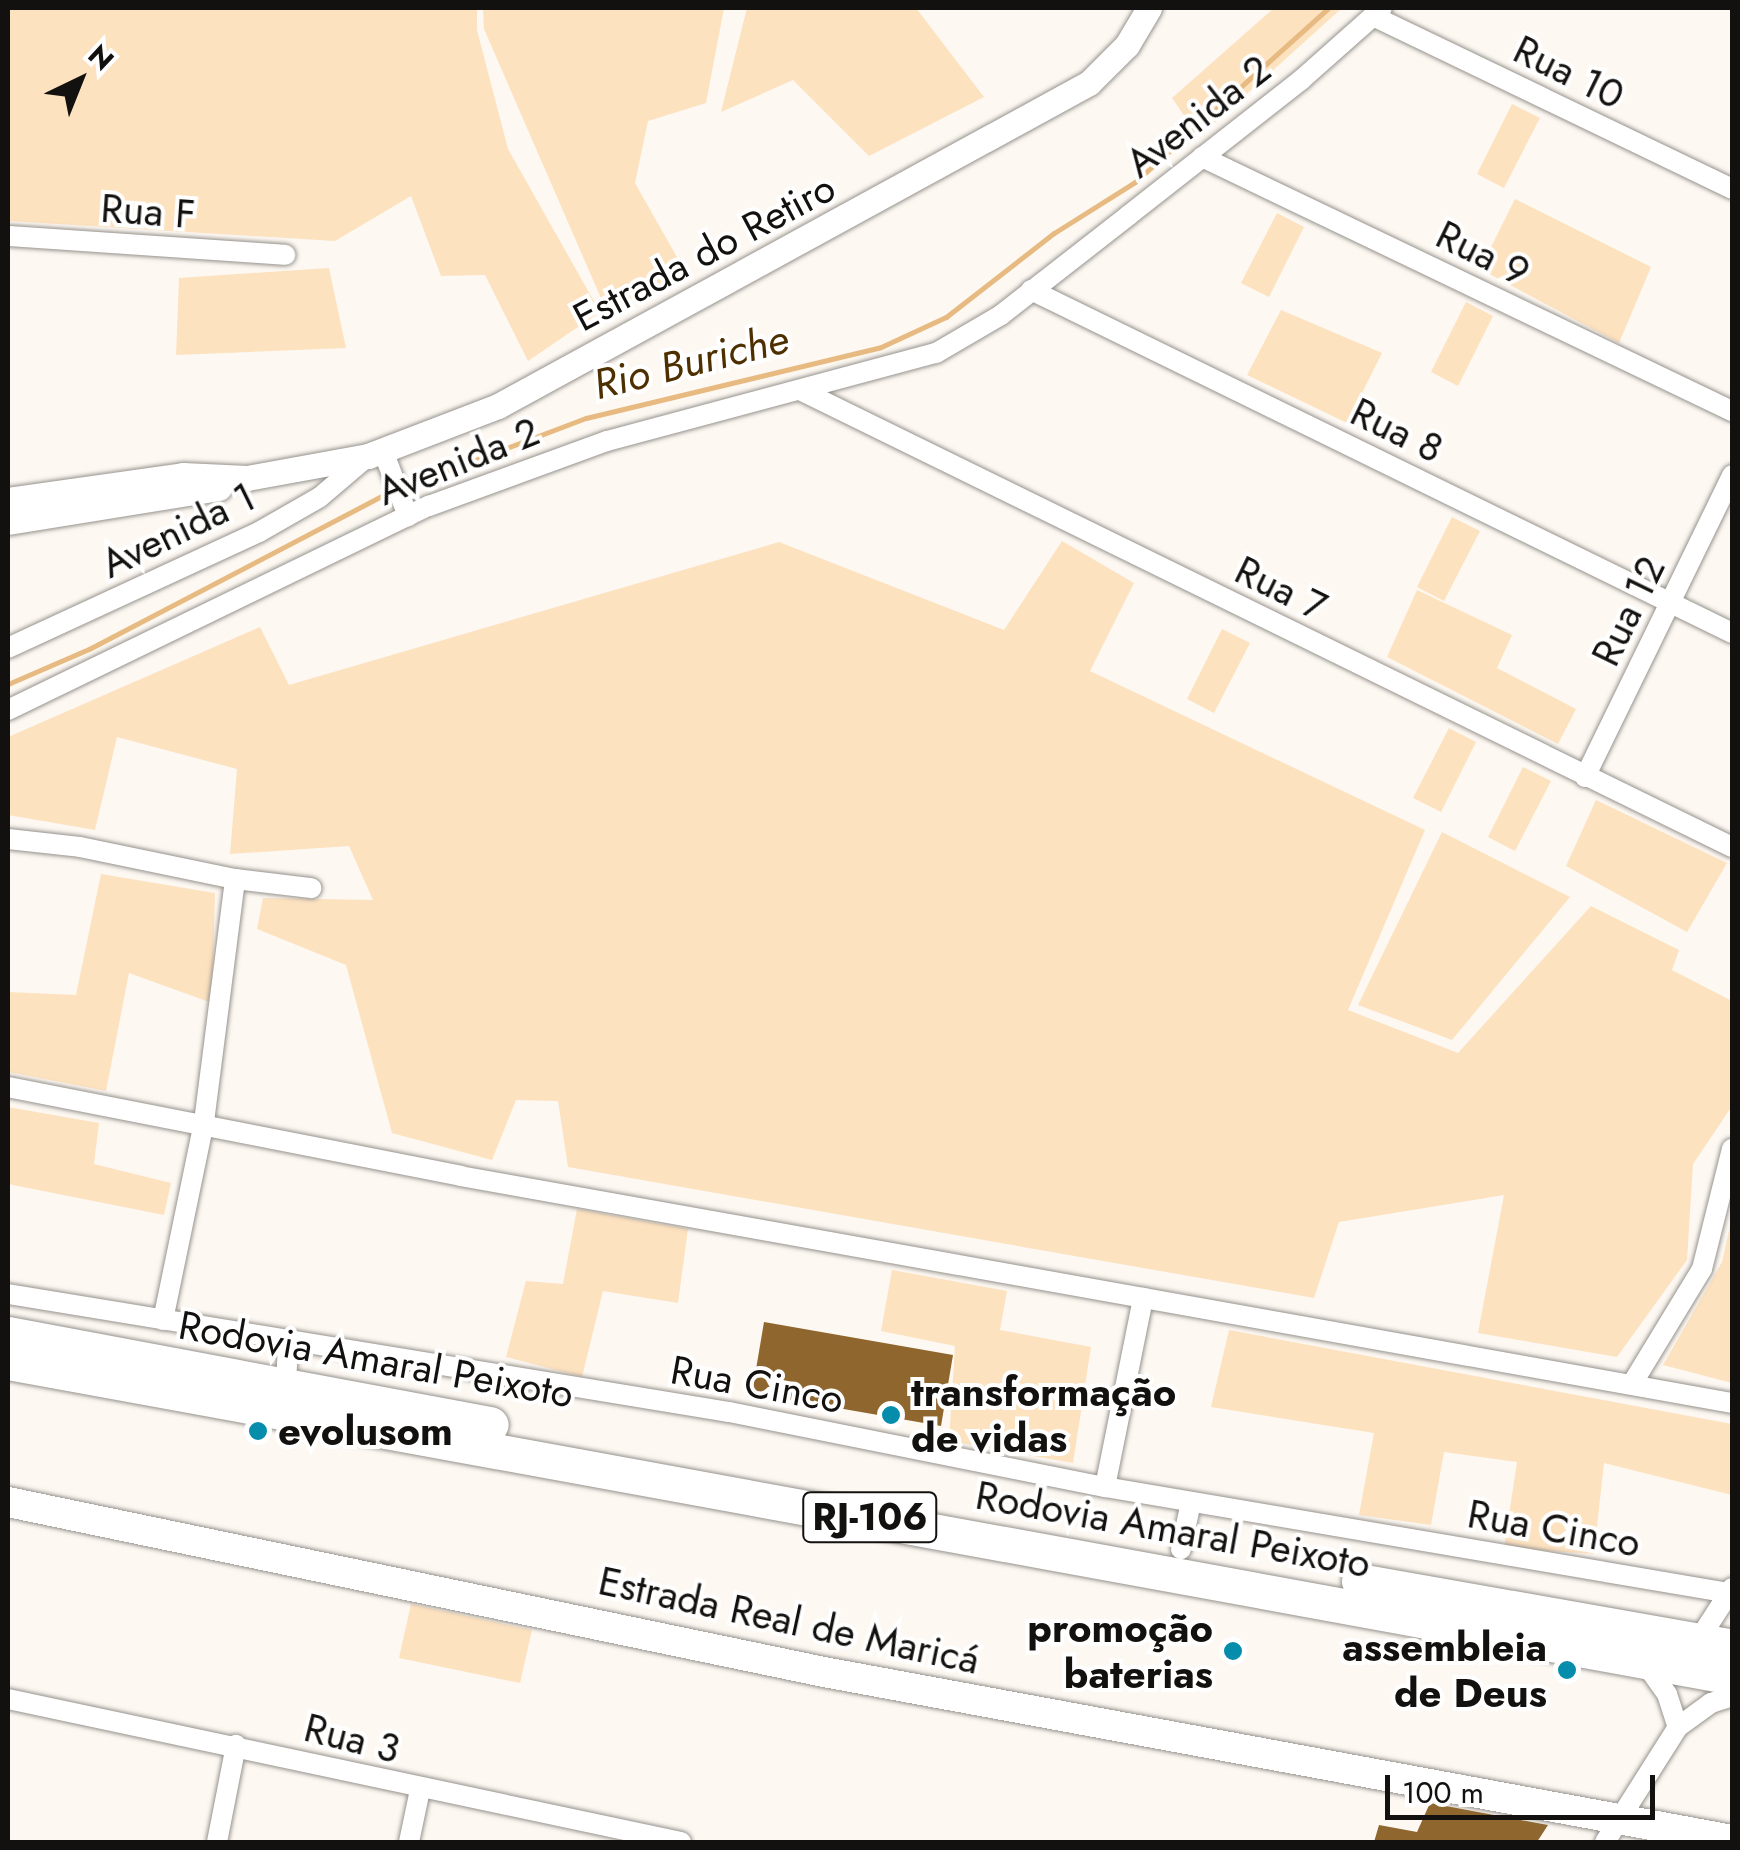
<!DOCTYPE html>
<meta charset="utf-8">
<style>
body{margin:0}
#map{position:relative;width:1740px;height:1850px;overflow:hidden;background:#fdf8f2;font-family:Jost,sans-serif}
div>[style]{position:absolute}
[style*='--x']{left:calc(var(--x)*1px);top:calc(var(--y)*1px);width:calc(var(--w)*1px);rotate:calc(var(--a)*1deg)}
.green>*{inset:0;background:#fde2c0}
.stream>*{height:5px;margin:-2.5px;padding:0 2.5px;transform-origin:2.5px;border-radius:2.5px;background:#e7ba81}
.building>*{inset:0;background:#8f662d}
.roads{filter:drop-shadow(0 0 2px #96928d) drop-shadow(0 0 2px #96928d)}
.minor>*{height:20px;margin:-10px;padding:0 10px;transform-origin:10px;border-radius:10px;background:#fff}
.tertiary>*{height:25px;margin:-12.5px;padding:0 12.5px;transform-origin:12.5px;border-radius:12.5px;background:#fff}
.secondary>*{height:30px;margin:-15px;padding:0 15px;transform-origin:15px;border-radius:15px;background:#fff}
.trunk>*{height:35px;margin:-17.5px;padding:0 17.5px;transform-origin:17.5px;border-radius:17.5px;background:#fff}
.dots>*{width:28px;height:28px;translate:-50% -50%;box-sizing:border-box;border:5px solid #fff;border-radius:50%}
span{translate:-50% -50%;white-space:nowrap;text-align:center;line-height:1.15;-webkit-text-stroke:8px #fff;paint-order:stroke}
.shield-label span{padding:2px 8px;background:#fff;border:2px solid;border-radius:8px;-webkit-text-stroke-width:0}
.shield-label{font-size:38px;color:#13110f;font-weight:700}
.street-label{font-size:40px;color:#13110f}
.poi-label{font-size:40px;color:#13110f;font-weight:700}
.left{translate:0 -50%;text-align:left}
.right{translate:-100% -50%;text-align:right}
.water-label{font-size:42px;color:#4d2f00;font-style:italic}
.frame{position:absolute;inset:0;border:10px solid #13110f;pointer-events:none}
.north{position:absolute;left:30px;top:30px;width:100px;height:100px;-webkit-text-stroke:8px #fff;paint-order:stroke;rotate:43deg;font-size:28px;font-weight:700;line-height:40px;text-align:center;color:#13110f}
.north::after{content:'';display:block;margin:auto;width:35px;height:45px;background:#13110f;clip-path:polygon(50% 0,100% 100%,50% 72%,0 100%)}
.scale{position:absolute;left:1385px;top:1775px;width:270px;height:45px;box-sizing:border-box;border:5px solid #13110f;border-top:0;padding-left:12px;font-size:30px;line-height:35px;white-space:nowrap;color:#13110f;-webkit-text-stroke:8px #fff;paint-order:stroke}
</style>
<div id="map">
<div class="green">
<i style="clip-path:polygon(8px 8px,477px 8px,477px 30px,508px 149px,600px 312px,528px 361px,485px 275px,441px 276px,411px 196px,335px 241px,8px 221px)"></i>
<i style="clip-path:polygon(483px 8px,724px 8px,706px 103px,648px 121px,635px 183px,686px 273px,607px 312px,484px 29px)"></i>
<i style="clip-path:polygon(747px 8px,916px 8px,984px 97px,869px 156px,793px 80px,721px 112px)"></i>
<i style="clip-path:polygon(1274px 8px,1342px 8px,1199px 137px,1172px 98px)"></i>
<i style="clip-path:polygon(1512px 104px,1540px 118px,1504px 188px,1477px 174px)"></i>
<i style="clip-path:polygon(1515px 199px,1651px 267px,1619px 343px,1480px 269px)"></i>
<i style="clip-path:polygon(1277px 213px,1304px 227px,1269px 297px,1241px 283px)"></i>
<i style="clip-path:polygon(329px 268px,346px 348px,176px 355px,179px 278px)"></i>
<i style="clip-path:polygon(1466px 302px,1493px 316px,1458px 386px,1431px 372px)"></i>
<i style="clip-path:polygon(1281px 310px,1382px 353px,1347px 423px,1247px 375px)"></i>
<i style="clip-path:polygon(1452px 517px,1480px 531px,1444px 601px,1417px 587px)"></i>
<i style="clip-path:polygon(1062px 541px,1134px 583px,1090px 671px,1425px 830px,1348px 1010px,1458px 1053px,1591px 906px,1679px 950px,1672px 970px,1732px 1001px,1732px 1106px,1693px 1164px,1687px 1260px,1617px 1357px,1478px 1333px,1504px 1195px,1339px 1222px,1314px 1298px,568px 1167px,558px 1101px,516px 1100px,492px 1160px,392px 1133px,346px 965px,257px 929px,263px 898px,373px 900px,349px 846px,230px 854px,237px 769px,117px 737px,95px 830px,8px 815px,8px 737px,260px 627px,289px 685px,779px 542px,1004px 630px)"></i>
<i style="clip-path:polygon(1417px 590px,1512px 635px,1497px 668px,1576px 709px,1558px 744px,1387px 657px)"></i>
<i style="clip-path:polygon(1222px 629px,1250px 643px,1214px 713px,1187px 699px)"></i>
<i style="clip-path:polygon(1449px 728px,1476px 742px,1441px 812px,1413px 798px)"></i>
<i style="clip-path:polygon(1523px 767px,1551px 781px,1515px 851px,1488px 837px)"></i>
<i style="clip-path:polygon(1596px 800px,1727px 863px,1687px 932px,1566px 866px)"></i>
<i style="clip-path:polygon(1442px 832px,1570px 897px,1452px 1040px,1358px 1005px)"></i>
<i style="clip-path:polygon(101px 874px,215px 893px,212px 1003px,129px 973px,106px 1091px,8px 1072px,8px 992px,76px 995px)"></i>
<i style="clip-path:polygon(8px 1107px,99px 1123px,94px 1164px,171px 1183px,164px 1215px,8px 1184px)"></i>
<i style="clip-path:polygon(577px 1209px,688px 1229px,678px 1303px,603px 1291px,582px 1377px,506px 1357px,526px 1281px,563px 1284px)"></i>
<i style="clip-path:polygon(1732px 1217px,1732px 1383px,1663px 1365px,1722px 1262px)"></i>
<i style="clip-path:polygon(892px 1270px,1007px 1291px,1000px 1330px,1091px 1347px,1073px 1463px,949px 1441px,955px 1346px,881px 1331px)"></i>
<i style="clip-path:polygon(1229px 1330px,1732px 1424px,1732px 1495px,1604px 1463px,1594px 1554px,1504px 1548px,1517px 1462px,1444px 1452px,1431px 1525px,1359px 1515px,1374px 1433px,1211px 1407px)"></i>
<i style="clip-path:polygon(411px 1604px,532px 1630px,520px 1683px,399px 1658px)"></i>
</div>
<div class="stream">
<i style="--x:404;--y:487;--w:195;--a:-20.8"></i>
<i style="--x:586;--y:418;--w:303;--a:-13.5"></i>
<i style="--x:881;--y:347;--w:72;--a:-24.8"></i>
<i style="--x:946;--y:317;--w:137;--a:-37.9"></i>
<i style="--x:1054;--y:233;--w:96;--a:-32.2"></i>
<i style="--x:1135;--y:182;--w:260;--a:-42"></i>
<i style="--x:8;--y:684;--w:88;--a:-23.4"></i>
<i style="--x:89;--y:649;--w:343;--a:-27.6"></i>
</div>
<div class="building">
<i style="clip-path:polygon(764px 1322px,953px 1355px,941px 1426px,752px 1393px)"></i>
<i style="clip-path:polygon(1430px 1803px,1548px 1825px,1537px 1842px,1374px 1842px,1379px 1825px,1417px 1832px)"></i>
</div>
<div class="roads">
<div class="minor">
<i style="--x:1375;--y:17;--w:396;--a:25.7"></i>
<i style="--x:1202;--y:157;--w:588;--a:25.61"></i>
<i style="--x:8;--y:236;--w:278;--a:3.9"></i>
<i style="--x:1031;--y:290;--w:780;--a:26.07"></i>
<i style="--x:800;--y:390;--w:1038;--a:26.12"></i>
<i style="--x:383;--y:451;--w:70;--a:69"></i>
<i style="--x:8;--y:648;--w:277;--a:-24.8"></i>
<i style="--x:259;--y:532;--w:70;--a:-29.8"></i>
<i style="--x:320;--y:497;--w:63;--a:-40.5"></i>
<i style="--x:8;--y:710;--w:468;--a:-25.9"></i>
<i style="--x:429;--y:506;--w:189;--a:-20.1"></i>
<i style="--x:607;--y:441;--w:341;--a:-15"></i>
<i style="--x:936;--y:353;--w:75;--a:-30.3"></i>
<i style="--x:1001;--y:315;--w:162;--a:-38"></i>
<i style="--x:1129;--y:215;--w:219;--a:-38.1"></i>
<i style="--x:1301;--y:80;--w:108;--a:-41.6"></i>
<i style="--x:1585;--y:777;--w:336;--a:-64"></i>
<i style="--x:8;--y:839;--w:72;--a:6.3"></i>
<i style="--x:80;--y:847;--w:158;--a:11.7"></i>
<i style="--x:235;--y:879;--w:77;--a:6.8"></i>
<i style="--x:8;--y:1087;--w:461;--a:11.1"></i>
<i style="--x:460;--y:1176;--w:1292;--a:10.12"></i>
<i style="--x:8;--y:1294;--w:731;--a:9.29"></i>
<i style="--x:729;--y:1412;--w:383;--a:11.3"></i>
<i style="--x:1105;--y:1487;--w:633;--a:9.64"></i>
<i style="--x:163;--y:1320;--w:202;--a:-78.3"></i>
<i style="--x:204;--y:1122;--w:245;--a:-82.7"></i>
<i style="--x:1632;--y:1384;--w:135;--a:-58.7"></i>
<i style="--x:1702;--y:1269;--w:124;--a:-76"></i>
<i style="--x:286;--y:1386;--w:43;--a:-87.3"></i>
<i style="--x:1105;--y:1487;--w:193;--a:-78.6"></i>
<i style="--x:1181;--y:1549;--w:48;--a:-78"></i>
<i style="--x:1698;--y:1641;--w:63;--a:-57.3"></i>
<i style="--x:1642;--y:1659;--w:43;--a:54.5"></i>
<i style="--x:1667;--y:1694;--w:35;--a:72"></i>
<i style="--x:8;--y:1699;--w:688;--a:12"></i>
<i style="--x:217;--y:1842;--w:99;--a:-78.9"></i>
<i style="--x:409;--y:1842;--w:53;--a:-78.1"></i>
<i style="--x:1605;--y:1842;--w:136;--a:-57.6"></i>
<i style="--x:1678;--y:1727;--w:41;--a:-36"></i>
<i style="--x:1711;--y:1703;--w:22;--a:-18"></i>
</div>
<div class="tertiary">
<i style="--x:8;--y:500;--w:177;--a:-8.1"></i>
<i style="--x:183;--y:475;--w:64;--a:2.7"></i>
<i style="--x:247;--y:478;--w:123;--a:-10.3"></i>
<i style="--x:368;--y:456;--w:139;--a:-21"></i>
<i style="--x:498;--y:406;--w:674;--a:-28.66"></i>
<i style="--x:1089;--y:83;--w:54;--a:-45"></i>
<i style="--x:1127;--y:45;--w:43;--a:-59.3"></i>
<i style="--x:8;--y:522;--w:214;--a:-9.2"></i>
</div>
<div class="secondary">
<i style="--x:8;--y:1502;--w:834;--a:11.77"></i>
<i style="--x:824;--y:1672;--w:923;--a:10.48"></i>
</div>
<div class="trunk">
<i style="--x:8;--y:1334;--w:491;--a:10.6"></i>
<i style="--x:8;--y:1362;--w:1753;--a:10.35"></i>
<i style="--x:1359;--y:1581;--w:379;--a:10"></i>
</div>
</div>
<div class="dots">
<i style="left:891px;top:1415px;background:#078dac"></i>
<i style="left:258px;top:1431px;background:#078dac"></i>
<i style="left:1233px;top:1651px;background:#078dac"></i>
<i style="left:1567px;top:1670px;background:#078dac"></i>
</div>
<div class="shield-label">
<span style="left:870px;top:1517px">RJ-106</span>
</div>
<div class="street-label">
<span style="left:1569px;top:72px;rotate:26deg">Rua 10</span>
<span style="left:1198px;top:116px;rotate:-38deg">Avenida 2</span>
<span style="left:148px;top:211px;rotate:4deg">Rua F</span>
<span style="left:704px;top:252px;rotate:-28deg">Estrada do Retiro</span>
<span style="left:1483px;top:253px;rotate:26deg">Rua 9</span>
<span style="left:1397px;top:430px;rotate:26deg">Rua 8</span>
<span style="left:458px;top:461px;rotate:-22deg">Avenida 2</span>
<span style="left:178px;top:530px;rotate:-26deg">Avenida 1</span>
<span style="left:1281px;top:588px;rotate:26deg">Rua 7</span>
<span style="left:1628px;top:611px;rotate:-64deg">Rua 12</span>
<span style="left:376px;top:1359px;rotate:10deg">Rodovia Amaral Peixoto</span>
<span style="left:757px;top:1384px;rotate:10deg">Rua Cinco</span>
<span style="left:1554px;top:1528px;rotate:10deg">Rua Cinco</span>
<span style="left:1173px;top:1529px;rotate:10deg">Rodovia Amaral Peixoto</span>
<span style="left:789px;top:1620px;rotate:12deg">Estrada Real de Maricá</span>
<span style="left:352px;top:1738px;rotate:14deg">Rua 3</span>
</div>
<div class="poi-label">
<span class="left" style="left:911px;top:1415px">transformação<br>de vidas</span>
<span class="left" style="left:278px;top:1431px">evolusom</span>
<span class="right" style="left:1213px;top:1651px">promoção<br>baterias</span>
<span class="right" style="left:1547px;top:1670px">assembleia<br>de Deus</span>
</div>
<div class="water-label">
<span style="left:691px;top:362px;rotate:-14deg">Rio Buriche</span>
</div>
<div class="frame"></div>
<div class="north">N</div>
<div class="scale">100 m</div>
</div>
